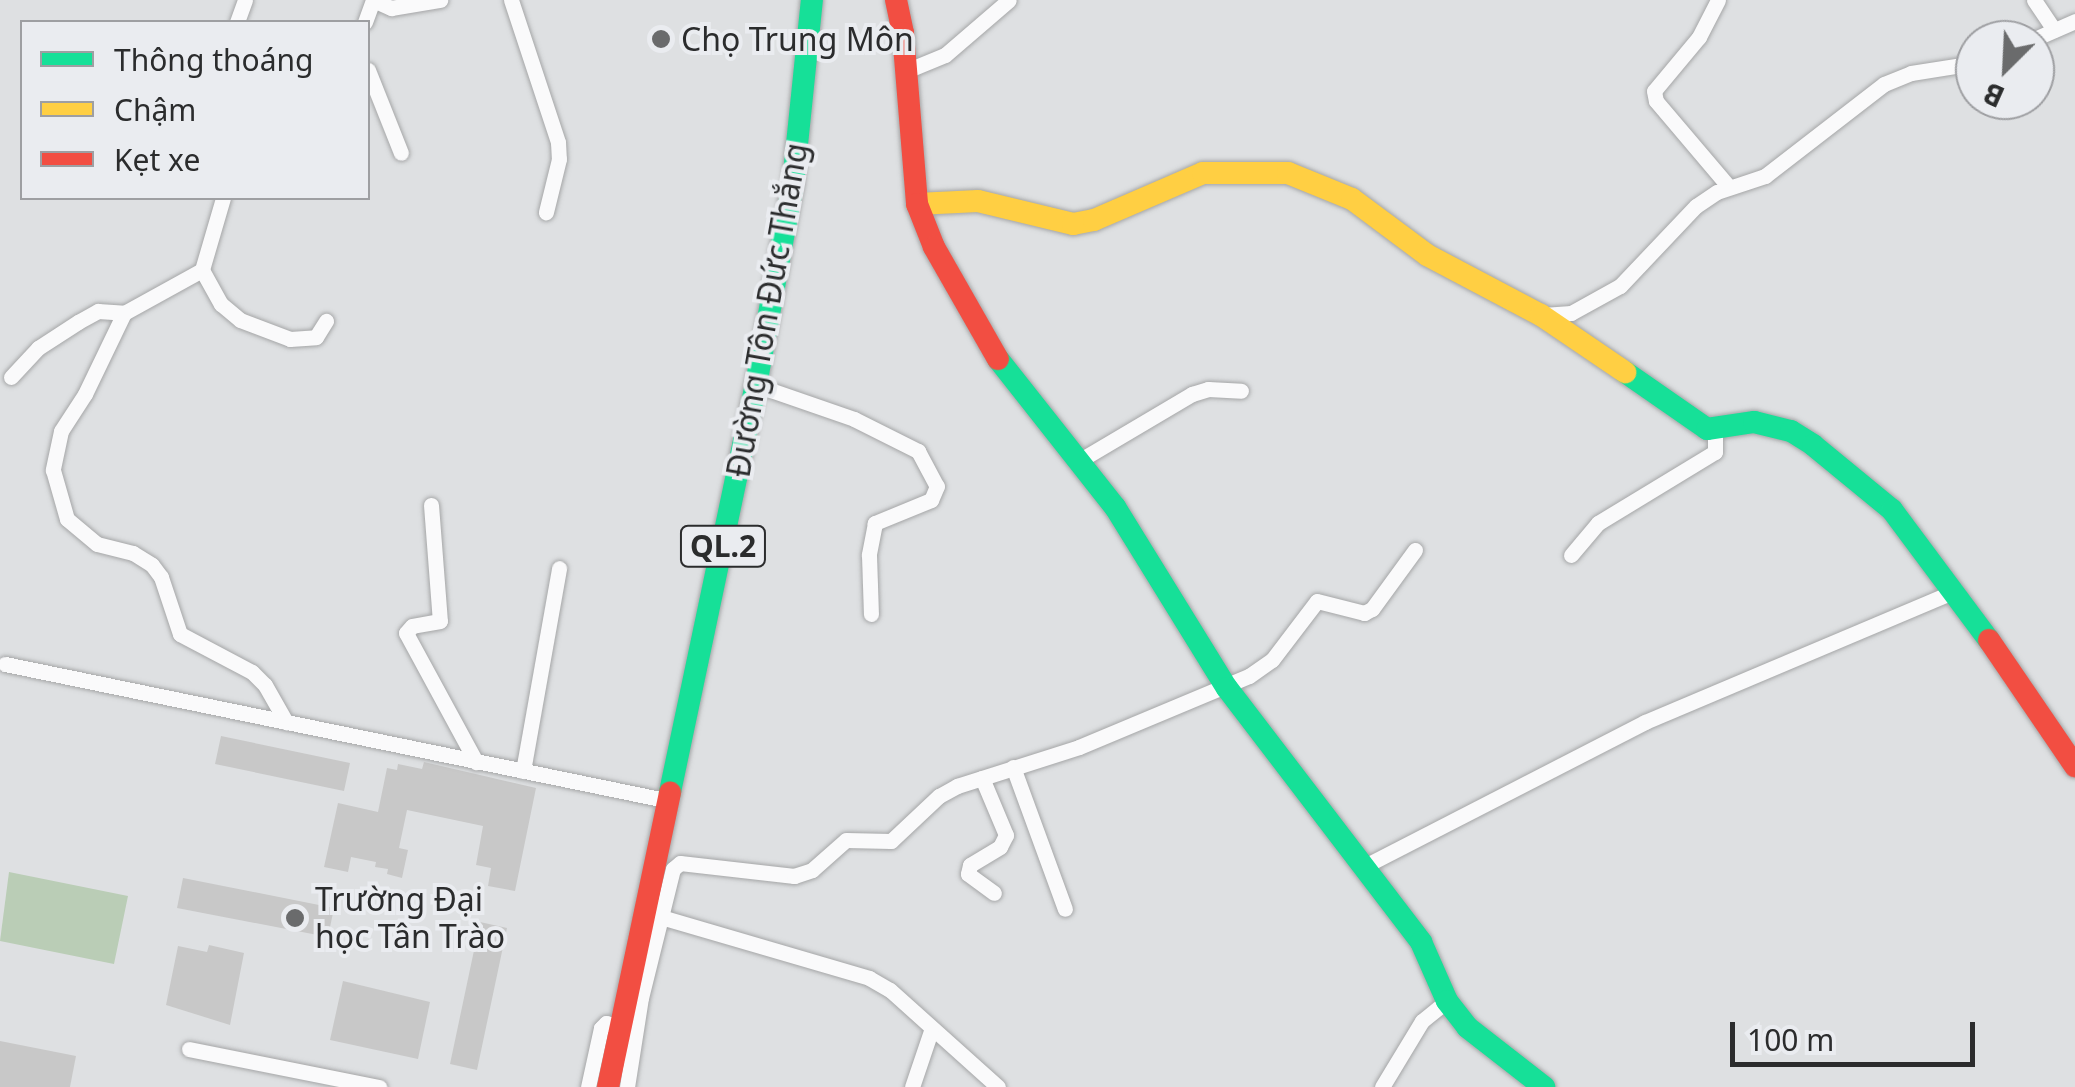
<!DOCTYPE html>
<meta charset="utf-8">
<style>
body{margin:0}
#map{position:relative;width:2075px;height:1087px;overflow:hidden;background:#dee0e2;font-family:"Noto Sans",sans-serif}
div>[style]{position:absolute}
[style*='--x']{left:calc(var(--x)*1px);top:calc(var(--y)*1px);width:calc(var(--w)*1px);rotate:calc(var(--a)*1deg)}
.green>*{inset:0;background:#bacdb6}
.building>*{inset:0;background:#c8c8c8}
.roads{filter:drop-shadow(0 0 2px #a5a6a7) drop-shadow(0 0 2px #a5a6a7)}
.street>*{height:15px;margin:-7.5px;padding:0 7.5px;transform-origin:7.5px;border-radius:7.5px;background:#fafafb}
.fast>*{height:22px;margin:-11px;padding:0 11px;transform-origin:11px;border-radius:11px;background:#16e098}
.slow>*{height:22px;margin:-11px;padding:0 11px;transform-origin:11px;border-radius:11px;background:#ffcf43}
.jam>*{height:22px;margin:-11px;padding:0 11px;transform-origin:11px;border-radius:11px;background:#f24e42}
.dots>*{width:28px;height:28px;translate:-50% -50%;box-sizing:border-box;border:5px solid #eaecf0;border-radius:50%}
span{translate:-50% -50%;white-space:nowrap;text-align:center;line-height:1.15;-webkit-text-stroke:8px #eaecf0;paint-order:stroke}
.shield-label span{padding:2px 8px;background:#eaecf0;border:2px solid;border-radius:8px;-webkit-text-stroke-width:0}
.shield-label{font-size:30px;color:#2b2c2d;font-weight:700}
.poi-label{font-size:32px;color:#2b2c2d}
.left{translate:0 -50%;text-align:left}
.street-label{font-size:32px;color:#2b2c2d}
.legend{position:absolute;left:20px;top:20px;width:350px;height:180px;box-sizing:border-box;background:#eaecf0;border:2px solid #9e9fa2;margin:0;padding:12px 18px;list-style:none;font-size:30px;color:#2b2c2d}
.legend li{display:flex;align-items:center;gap:20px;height:50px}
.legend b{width:50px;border:2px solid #9e9fa2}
.north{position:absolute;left:1955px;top:20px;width:100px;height:100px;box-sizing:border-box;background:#eaecf0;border:2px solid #9e9fa2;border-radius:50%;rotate:204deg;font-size:28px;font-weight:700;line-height:40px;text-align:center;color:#2b2c2d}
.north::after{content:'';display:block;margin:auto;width:35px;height:45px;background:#6a6b6c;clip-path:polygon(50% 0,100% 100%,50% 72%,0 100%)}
.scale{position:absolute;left:1730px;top:1022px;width:245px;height:45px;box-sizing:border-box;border:5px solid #2b2c2d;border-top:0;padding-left:12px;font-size:30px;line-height:35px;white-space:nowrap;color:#2b2c2d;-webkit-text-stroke:8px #eaecf0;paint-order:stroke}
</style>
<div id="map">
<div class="green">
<i style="clip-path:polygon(9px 872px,128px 896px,114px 964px,0 941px)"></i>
</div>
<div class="building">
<i style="clip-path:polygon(221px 736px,350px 763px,344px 791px,215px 764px)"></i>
<i style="clip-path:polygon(424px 762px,536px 788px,515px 891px,488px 886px,491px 868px,476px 865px,483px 826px,407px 810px,399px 848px,408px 850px,402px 878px,387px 874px,388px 869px,375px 867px,376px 862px,351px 857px,348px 872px,324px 867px,338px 803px,378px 812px,387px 768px,397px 770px,398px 764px,422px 769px)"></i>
<i style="clip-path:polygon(183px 878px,334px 908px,328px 937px,177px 908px)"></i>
<i style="clip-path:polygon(480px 922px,507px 928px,477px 1070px,450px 1064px)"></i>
<i style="clip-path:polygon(209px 945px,244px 953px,230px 1025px,166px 1005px,178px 946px,207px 952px)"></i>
<i style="clip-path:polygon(343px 981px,430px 1002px,418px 1059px,330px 1040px)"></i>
<i style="clip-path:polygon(0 1041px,76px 1056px,70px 1087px,0 1087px)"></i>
</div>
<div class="roads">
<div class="street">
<i style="--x:373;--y:0;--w:20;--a:24"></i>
<i style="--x:391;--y:8;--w:50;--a:-9.3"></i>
<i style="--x:511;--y:0;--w:150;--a:71.7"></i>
<i style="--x:558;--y:142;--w:17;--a:87"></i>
<i style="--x:559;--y:159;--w:55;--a:103.8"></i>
<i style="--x:1718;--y:0;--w:42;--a:117.2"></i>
<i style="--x:1699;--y:37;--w:70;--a:129.8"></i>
<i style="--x:1654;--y:91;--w:10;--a:79"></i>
<i style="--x:1656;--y:101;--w:113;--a:49.7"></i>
<i style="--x:2034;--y:0;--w:36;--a:56"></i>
<i style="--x:237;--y:22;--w:23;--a:-70"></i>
<i style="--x:365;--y:22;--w:23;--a:-70"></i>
<i style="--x:2032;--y:40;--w:47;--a:-23.8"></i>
<i style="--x:368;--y:70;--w:89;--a:68.3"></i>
<i style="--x:906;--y:71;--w:42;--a:-22.3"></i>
<i style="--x:945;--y:55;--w:84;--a:-40.7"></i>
<i style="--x:223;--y:198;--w:75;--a:106.3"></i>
<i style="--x:202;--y:270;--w:39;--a:61"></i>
<i style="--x:221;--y:304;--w:25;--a:40"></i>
<i style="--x:240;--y:320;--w:53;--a:20.8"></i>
<i style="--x:290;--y:339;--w:26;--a:-4"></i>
<i style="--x:316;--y:337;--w:19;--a:-58"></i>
<i style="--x:202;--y:270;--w:89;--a:151.1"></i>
<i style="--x:124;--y:313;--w:90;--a:115.7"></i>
<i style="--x:85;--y:394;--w:44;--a:123"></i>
<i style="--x:61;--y:431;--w:40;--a:102"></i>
<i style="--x:53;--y:470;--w:51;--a:74.1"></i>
<i style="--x:67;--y:519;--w:39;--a:40"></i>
<i style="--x:97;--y:544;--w:37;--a:14"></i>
<i style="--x:133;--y:553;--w:22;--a:32"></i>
<i style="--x:152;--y:565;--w:15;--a:53"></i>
<i style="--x:161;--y:577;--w:60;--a:71.6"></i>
<i style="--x:180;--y:634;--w:81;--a:27.8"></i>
<i style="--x:252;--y:672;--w:18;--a:45"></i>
<i style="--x:265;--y:685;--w:43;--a:60.4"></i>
<i style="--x:1543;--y:315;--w:28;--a:-4"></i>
<i style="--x:1571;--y:313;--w:56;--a:-28.9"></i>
<i style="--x:1620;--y:286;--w:110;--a:-46.5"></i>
<i style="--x:1696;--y:206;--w:25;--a:-34"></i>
<i style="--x:1717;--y:192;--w:51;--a:-18.4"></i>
<i style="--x:1765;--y:176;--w:150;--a:-37.7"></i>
<i style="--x:1884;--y:84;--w:29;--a:-22"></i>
<i style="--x:1911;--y:73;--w:65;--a:-8.9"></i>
<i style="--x:11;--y:377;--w:40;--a:-47"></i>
<i style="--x:38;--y:348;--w:48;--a:-33"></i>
<i style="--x:78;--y:322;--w:23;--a:-29"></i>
<i style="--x:98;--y:311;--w:26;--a:4"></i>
<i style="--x:756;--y:385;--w:104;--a:19.1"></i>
<i style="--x:854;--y:419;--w:72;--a:26.6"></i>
<i style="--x:918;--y:451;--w:40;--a:62"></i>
<i style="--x:937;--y:486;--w:15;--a:113"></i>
<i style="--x:931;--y:500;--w:61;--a:157.7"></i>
<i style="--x:875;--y:523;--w:33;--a:101"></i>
<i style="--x:869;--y:555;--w:59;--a:88.1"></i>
<i style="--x:1077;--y:462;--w:134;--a:-30.6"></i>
<i style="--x:1192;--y:394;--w:17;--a:-17"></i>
<i style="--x:1208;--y:389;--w:33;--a:3"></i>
<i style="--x:431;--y:505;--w:116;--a:85.6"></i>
<i style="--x:440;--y:621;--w:28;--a:170"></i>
<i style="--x:412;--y:626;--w:9;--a:131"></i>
<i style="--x:406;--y:633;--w:147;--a:61.5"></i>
<i style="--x:1571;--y:555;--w:42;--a:-49.8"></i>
<i style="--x:1598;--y:523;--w:137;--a:-31.3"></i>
<i style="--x:1715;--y:452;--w:21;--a:-90"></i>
<i style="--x:5;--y:664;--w:679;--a:11.64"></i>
<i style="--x:1013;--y:767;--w:151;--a:69.9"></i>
<i style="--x:523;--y:771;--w:206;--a:-79.9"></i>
<i style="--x:982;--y:778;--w:62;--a:67.2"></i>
<i style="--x:1006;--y:835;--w:13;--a:117"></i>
<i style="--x:1000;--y:847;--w:35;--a:149"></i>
<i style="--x:970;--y:865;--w:9;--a:103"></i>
<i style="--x:968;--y:874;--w:32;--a:36"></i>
<i style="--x:1361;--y:868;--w:319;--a:-27.2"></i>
<i style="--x:1645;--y:722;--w:337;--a:-22.9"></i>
<i style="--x:661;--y:917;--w:217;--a:16.3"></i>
<i style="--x:869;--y:978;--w:24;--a:30"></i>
<i style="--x:890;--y:990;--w:145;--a:41.9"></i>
<i style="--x:189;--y:1049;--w:194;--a:11.3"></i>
<i style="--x:588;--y:1087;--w:60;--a:-77.6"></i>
<i style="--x:601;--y:1028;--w:7;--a:-45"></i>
<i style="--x:606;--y:1023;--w:22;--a:13"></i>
<i style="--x:627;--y:1087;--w:90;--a:-81.1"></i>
<i style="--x:641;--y:998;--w:133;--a:-76.1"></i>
<i style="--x:673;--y:869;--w:9;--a:-41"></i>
<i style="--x:680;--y:863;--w:115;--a:6.5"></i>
<i style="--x:794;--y:876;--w:19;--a:-18"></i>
<i style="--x:812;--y:870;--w:45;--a:-41.4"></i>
<i style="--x:846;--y:840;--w:45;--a:1.3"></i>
<i style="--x:891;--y:841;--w:66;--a:-43.2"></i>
<i style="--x:939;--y:796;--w:21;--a:-29"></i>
<i style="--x:957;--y:786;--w:128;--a:-17.7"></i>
<i style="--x:1079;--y:747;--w:184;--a:-22.7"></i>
<i style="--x:1249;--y:676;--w:28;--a:-35"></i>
<i style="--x:1272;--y:660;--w:74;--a:-52.7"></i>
<i style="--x:1317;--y:601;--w:49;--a:14.3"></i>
<i style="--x:1364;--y:613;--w:9;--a:-27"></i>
<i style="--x:1372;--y:609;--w:73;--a:-53.9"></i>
<i style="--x:912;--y:1087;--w:59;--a:-71.3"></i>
<i style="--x:1382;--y:1087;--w:77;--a:-58.8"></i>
<i style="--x:1422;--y:1021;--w:32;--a:-39"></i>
</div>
<div class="fast">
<i style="--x:998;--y:359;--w:189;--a:51.7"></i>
<i style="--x:1115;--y:507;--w:213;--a:58.3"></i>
<i style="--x:1227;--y:688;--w:320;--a:52.6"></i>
<i style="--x:1421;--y:942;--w:64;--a:66.2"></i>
<i style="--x:1447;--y:1001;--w:33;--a:52"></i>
<i style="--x:1467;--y:1027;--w:98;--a:37.9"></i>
<i style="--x:1625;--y:372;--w:100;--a:34.8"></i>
<i style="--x:1707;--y:429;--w:48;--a:-8.5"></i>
<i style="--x:1754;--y:422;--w:38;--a:14"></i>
<i style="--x:1791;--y:431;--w:26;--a:32"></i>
<i style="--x:1813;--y:445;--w:102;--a:39.4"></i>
<i style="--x:1892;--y:510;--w:162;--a:53.3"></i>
<i style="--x:670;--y:792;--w:416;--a:-78.1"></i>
<i style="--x:756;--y:385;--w:205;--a:-79.6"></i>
<i style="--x:793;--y:183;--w:184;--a:-84.1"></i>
</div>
<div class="slow">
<i style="--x:917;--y:204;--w:61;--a:-2.8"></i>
<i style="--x:978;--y:201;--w:98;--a:13.6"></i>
<i style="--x:1073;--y:224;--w:21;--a:-11"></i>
<i style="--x:1094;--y:220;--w:119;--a:-23.3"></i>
<i style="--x:1203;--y:173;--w:85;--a:0"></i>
<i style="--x:1288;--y:173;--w:69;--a:22.1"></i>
<i style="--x:1352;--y:199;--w:94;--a:36.7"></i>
<i style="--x:1427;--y:255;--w:129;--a:27.8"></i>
<i style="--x:1541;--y:315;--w:102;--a:34.2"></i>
</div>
<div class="jam">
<i style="--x:896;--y:0;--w:34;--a:78"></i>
<i style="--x:903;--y:33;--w:172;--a:85.3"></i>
<i style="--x:917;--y:204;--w:46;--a:68.4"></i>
<i style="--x:934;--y:247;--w:129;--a:60.3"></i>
<i style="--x:1989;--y:640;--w:153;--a:55.7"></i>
<i style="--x:608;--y:1087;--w:301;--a:-78.1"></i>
</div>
</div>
<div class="dots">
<i style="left:661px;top:39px;background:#6a6b6c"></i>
<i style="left:295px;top:918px;background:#6a6b6c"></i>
</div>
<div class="shield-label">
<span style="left:723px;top:546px">QL.2</span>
</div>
<div class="poi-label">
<span class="left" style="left:681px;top:39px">Chọ Trung Môn</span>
<span class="left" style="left:315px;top:918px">Trường Đại<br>học Tân Trào</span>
</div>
<div class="street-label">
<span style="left:767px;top:310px;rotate:-80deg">Đường Tôn Đức Thắng</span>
</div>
<ul class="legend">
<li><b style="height:12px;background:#16e098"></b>Thông thoáng</li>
<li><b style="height:12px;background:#ffcf43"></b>Chậm</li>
<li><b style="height:12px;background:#f24e42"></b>Kẹt xe</li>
</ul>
<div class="north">B</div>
<div class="scale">100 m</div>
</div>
